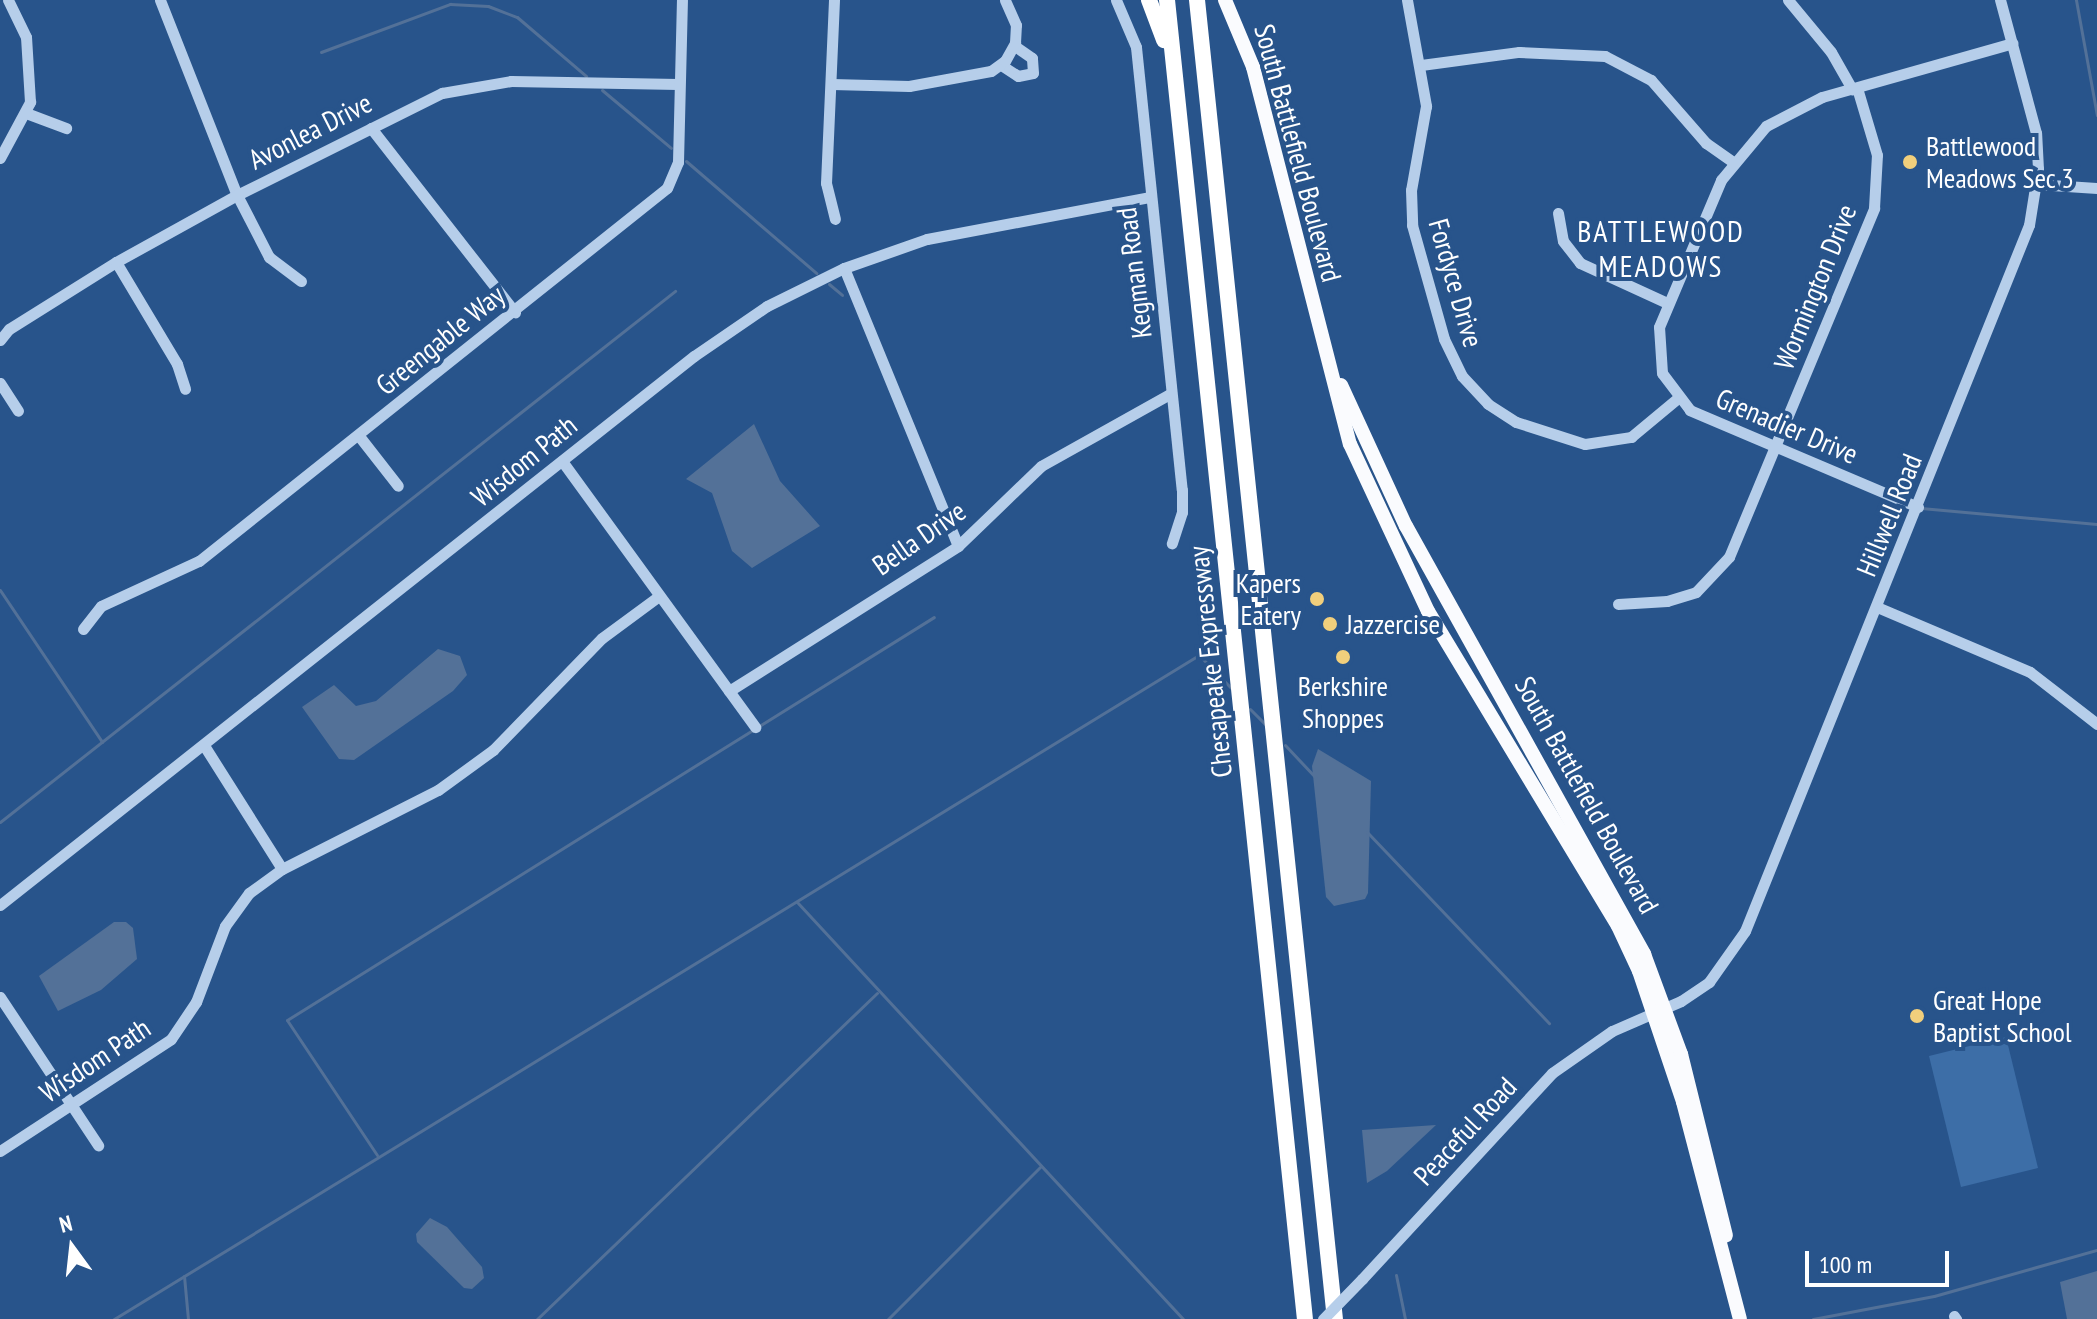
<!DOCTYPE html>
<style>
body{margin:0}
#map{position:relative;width:2097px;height:1319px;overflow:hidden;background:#28548b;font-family:"PT Sans Narrow",sans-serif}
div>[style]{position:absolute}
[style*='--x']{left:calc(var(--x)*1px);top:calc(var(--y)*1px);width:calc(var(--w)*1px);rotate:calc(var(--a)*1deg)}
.green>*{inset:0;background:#3d6ea7}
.water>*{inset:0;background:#537198}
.stream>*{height:3px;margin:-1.5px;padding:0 1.5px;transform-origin:1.5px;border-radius:1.5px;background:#537198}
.minor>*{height:11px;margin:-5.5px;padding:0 5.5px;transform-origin:5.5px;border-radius:5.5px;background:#b6ceea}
.major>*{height:14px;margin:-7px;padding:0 7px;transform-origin:7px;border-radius:7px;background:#fafbfe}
.highway>*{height:16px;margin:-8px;padding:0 8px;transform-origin:8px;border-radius:8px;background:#fff}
.minor-bridge>*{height:11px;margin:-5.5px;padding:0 5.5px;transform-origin:5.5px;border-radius:5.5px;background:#b6ceea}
.dots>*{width:22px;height:22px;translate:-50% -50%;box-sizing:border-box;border:4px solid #28548b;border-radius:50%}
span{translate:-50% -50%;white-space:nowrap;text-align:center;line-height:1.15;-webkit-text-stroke:8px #28548b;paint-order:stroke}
.street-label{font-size:28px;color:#fff}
.poi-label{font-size:28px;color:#fff}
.left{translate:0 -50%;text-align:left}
.right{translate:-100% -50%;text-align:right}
.neighbourhood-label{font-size:30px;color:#fff;letter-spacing:2px}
.north{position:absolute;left:32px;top:1207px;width:80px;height:80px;-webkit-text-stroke:6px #28548b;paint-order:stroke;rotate:345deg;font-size:22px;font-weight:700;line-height:32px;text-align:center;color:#fff}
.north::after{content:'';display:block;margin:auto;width:28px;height:36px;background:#fff;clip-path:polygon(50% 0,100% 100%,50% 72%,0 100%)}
.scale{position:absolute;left:1805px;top:1251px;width:144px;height:36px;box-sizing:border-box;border:4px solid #fff;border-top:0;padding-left:10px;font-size:24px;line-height:28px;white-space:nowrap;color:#fff;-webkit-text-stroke:6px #28548b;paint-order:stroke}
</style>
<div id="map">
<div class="green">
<i style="clip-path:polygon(2006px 1037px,2038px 1168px,1961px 1187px,1929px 1056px)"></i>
</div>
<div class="water">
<i style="clip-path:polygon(754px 424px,780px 481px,820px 526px,752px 568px,732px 551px,712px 493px,686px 479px)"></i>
<i style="clip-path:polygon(438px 649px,460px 656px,467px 675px,453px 691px,354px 760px,339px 759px,302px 707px,334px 685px,356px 706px,376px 701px)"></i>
<i style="clip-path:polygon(1318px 749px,1371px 781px,1368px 893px,1365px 899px,1334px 906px,1326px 897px,1312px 766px)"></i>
<i style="clip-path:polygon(114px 922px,126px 922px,133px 928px,137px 959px,101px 990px,58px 1011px,39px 976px)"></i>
<i style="clip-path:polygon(1436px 1125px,1387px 1171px,1367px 1183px,1362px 1130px)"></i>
<i style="clip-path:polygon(430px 1218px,447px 1227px,482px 1267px,484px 1278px,472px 1289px,464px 1288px,417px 1242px,416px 1234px)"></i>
<i style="clip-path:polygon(2097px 1271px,2097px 1319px,2067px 1319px,2060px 1282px)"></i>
</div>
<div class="stream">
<i style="--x:2076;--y:0;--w:117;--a:79.7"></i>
<i style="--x:321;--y:52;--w:138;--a:-20.4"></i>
<i style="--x:450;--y:4;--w:38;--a:3"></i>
<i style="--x:488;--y:6;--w:31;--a:21"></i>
<i style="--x:517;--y:17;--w:91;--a:40.5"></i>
<i style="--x:602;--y:90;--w:90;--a:40"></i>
<i style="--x:686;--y:161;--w:172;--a:40.7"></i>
<i style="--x:829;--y:284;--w:17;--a:40"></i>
<i style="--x:1921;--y:508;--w:177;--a:5.2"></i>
<i style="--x:0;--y:590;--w:183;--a:56.1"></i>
<i style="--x:1250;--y:709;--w:21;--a:45"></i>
<i style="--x:1285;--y:745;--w:44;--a:46.8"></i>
<i style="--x:0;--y:822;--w:859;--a:-38.19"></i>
<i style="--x:1367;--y:832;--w:264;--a:46.4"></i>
<i style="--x:797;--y:902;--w:568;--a:47.21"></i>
<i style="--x:377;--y:1155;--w:162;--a:-123.7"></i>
<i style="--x:287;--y:1020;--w:762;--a:-31.92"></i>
<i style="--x:1396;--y:1275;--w:45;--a:78.4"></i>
<i style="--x:184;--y:1276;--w:43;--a:84.7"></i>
<i style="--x:114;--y:1319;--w:1272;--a:-31.47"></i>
<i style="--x:1199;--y:655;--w:45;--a:45.9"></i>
<i style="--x:537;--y:1319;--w:471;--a:-43.8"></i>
<i style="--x:888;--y:1319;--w:215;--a:-45"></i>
<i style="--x:1813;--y:1319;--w:123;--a:-10.8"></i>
<i style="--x:1934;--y:1296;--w:169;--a:-15.8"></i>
</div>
<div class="minor">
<i style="--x:160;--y:0;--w:210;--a:68.5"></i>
<i style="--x:237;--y:195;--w:70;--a:62.7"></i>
<i style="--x:269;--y:257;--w:40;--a:37"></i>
<i style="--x:834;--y:0;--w:183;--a:92.5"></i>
<i style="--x:826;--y:183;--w:37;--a:76"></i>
<i style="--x:1116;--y:0;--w:51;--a:66.9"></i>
<i style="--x:1136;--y:47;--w:445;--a:84.1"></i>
<i style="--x:1182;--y:490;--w:22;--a:90"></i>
<i style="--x:1182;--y:512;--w:33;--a:108"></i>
<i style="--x:1407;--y:0;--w:108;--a:79.8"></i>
<i style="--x:1426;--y:106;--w:85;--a:100.1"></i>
<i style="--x:1411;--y:190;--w:35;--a:88"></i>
<i style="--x:1412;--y:225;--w:118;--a:74.3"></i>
<i style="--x:1444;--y:339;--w:41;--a:64.1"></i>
<i style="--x:1462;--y:376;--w:38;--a:47"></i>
<i style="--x:1488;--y:404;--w:33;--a:33"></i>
<i style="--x:1516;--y:422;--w:72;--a:17.7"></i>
<i style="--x:1585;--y:444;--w:47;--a:-8.7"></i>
<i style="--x:1631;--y:437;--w:61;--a:-39.7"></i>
<i style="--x:1788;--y:0;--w:67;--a:50.4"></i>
<i style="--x:1831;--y:52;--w:43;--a:60.4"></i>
<i style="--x:1001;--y:65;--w:20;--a:33"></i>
<i style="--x:1018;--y:76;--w:15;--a:-11"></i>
<i style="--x:1033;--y:73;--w:15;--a:-94"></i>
<i style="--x:1032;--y:58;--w:21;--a:-145"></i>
<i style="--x:1421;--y:65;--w:99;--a:-7.6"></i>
<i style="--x:1519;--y:52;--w:86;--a:2.7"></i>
<i style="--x:1605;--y:56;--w:52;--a:27.6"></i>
<i style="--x:1651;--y:80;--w:84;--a:48.9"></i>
<i style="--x:1706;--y:143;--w:33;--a:35"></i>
<i style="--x:832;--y:84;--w:77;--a:1.5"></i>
<i style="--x:909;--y:86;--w:83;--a:-10.4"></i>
<i style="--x:991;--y:71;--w:17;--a:-36"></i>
<i style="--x:1005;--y:61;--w:21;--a:-61"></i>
<i style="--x:1015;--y:43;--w:18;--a:-87"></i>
<i style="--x:1016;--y:25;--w:27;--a:-114"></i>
<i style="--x:26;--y:113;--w:43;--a:20.6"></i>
<i style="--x:371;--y:128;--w:234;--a:52"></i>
<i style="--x:0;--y:158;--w:64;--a:-61.8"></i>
<i style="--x:30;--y:102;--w:65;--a:-93.5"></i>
<i style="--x:26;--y:37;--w:41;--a:-115.9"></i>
<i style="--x:2036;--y:184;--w:61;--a:3.8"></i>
<i style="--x:1558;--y:213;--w:28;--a:80"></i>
<i style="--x:1563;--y:241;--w:28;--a:52"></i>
<i style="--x:1580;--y:263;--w:96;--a:24.7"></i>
<i style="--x:116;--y:262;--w:119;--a:59.1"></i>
<i style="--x:177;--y:364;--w:26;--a:72"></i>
<i style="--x:844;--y:268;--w:300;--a:67.7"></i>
<i style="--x:0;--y:340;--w:14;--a:-51"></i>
<i style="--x:9;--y:329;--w:126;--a:-32.1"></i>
<i style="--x:116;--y:262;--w:138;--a:-29"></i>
<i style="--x:237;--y:195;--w:229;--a:-26.5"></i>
<i style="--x:442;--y:93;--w:70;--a:-9.9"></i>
<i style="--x:511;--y:81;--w:167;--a:1"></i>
<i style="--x:0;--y:383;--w:33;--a:57"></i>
<i style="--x:359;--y:436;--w:63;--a:52"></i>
<i style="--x:562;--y:461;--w:329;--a:54"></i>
<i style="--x:1918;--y:507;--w:248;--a:-157"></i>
<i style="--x:1690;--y:410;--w:46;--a:-127.1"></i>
<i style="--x:1662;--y:373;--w:46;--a:-93.7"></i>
<i style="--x:1659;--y:327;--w:160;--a:-67.1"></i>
<i style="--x:1721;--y:180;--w:70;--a:-50.2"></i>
<i style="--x:1766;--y:126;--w:63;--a:-27.4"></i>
<i style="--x:1822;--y:97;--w:198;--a:-15.8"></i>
<i style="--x:1618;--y:604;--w:49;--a:-3.5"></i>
<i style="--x:1667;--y:601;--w:30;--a:-17"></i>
<i style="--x:1696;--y:592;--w:48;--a:-46.7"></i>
<i style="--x:1729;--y:557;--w:378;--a:-67.4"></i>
<i style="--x:1874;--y:208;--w:53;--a:-86.8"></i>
<i style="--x:1877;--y:155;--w:70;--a:-106.6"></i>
<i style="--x:1877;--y:607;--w:166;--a:23"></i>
<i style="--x:2030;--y:672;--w:85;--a:37.8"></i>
<i style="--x:83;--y:629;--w:29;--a:-52"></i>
<i style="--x:101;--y:606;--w:108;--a:-24.7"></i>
<i style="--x:199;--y:561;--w:598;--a:-38.56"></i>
<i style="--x:667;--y:188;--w:28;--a:-67"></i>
<i style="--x:678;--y:162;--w:162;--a:-88.6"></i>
<i style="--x:729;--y:691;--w:271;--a:-32.3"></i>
<i style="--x:958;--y:546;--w:115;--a:-43.9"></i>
<i style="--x:1041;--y:466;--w:148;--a:-29.2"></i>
<i style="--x:205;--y:747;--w:144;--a:57.7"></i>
<i style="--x:0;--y:905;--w:885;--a:-38.35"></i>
<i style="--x:694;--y:356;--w:88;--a:-34.4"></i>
<i style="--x:767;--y:306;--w:86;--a:-26.3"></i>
<i style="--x:844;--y:268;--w:88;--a:-19.3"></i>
<i style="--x:927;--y:239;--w:226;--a:-10.7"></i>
<i style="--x:0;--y:997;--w:178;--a:56.5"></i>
<i style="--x:0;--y:1151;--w:204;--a:-33.2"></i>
<i style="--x:171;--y:1039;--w:45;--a:-56"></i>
<i style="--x:196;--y:1002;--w:81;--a:-69.1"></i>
<i style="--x:225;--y:926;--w:41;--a:-54"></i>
<i style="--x:249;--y:893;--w:41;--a:-36"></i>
<i style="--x:282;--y:869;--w:175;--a:-26.9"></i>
<i style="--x:438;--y:790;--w:68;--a:-36"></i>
<i style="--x:493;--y:750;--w:156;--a:-45.8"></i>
<i style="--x:602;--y:638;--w:71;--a:-36.4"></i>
<i style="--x:1362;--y:1279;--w:280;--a:-47.3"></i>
<i style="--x:1552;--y:1073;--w:73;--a:-35"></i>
<i style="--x:1612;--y:1031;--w:75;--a:-23.5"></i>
<i style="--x:1681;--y:1001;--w:34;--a:-34"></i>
<i style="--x:1709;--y:982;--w:62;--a:-54.8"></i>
<i style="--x:1745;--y:931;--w:761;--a:-68.09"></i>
<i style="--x:2029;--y:225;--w:57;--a:-80.9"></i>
<i style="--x:2038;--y:169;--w:36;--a:-93"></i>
<i style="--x:2036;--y:133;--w:138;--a:-105.1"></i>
<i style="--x:1954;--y:1316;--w:4;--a:56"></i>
</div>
<div class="major">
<i style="--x:1225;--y:0;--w:73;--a:67.3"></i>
<i style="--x:1253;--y:67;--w:389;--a:75.6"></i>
<i style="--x:1350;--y:444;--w:184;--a:65"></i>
<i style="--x:1428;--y:611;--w:368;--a:58.9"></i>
<i style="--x:1618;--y:926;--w:50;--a:65"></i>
<i style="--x:1639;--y:971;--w:138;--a:71.4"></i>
<i style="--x:1683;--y:1102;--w:224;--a:75.3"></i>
<i style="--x:1341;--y:385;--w:155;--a:65.3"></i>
<i style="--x:1406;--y:526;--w:490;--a:60.9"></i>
<i style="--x:1644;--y:954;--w:107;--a:69.7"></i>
<i style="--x:1681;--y:1054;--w:187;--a:76.1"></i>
</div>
<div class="highway">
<i style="--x:1149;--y:0;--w:43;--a:69.4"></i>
<i style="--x:1167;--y:0;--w:1326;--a:84.03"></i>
<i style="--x:1197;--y:0;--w:1326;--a:84.03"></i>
</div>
<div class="minor-bridge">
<i style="--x:1323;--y:1319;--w:56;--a:-45.7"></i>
</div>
<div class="dots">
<i style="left:1910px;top:162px;background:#f1cf7c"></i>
<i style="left:1317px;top:599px;background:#f1cf7c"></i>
<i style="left:1330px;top:624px;background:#f1cf7c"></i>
<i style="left:1343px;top:657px;background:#f1cf7c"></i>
<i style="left:1917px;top:1016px;background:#f1cf7c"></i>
</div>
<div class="street-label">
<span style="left:310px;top:131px;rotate:-27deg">Avonlea Drive</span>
<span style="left:1298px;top:153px;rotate:75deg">South Battlefield Boulevard</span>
<span style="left:1134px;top:273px;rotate:-97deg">Kegman Road</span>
<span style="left:1456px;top:283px;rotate:74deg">Fordyce Drive</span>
<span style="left:1815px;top:287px;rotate:-68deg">Wormington Drive</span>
<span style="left:440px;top:340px;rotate:-39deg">Greengable Way</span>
<span style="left:1787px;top:426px;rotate:23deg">Grenadier Drive</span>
<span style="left:524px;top:461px;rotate:-39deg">Wisdom Path</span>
<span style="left:1889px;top:515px;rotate:-68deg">Hillwell Road</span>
<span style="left:919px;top:538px;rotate:-35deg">Bella Drive</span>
<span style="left:1210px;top:662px;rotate:-96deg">Chesapeake Expressway</span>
<span style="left:1587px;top:795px;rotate:61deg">South Battlefield Boulevard</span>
<span style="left:95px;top:1060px;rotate:-34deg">Wisdom Path</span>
<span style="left:1465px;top:1131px;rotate:-47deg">Peaceful Road</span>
</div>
<div class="poi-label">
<span class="left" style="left:1926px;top:162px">Battlewood<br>Meadows Sec 3</span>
<span class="right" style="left:1301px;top:599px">Kapers<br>Eatery</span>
<span class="left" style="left:1346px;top:624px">Jazzercise</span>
<span style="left:1343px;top:702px">Berkshire<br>Shoppes</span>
<span class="left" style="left:1933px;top:1016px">Great Hope<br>Baptist School</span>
</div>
<div class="neighbourhood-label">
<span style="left:1661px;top:248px">BATTLEWOOD<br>MEADOWS</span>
</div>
<div class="north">N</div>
<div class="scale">100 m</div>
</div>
